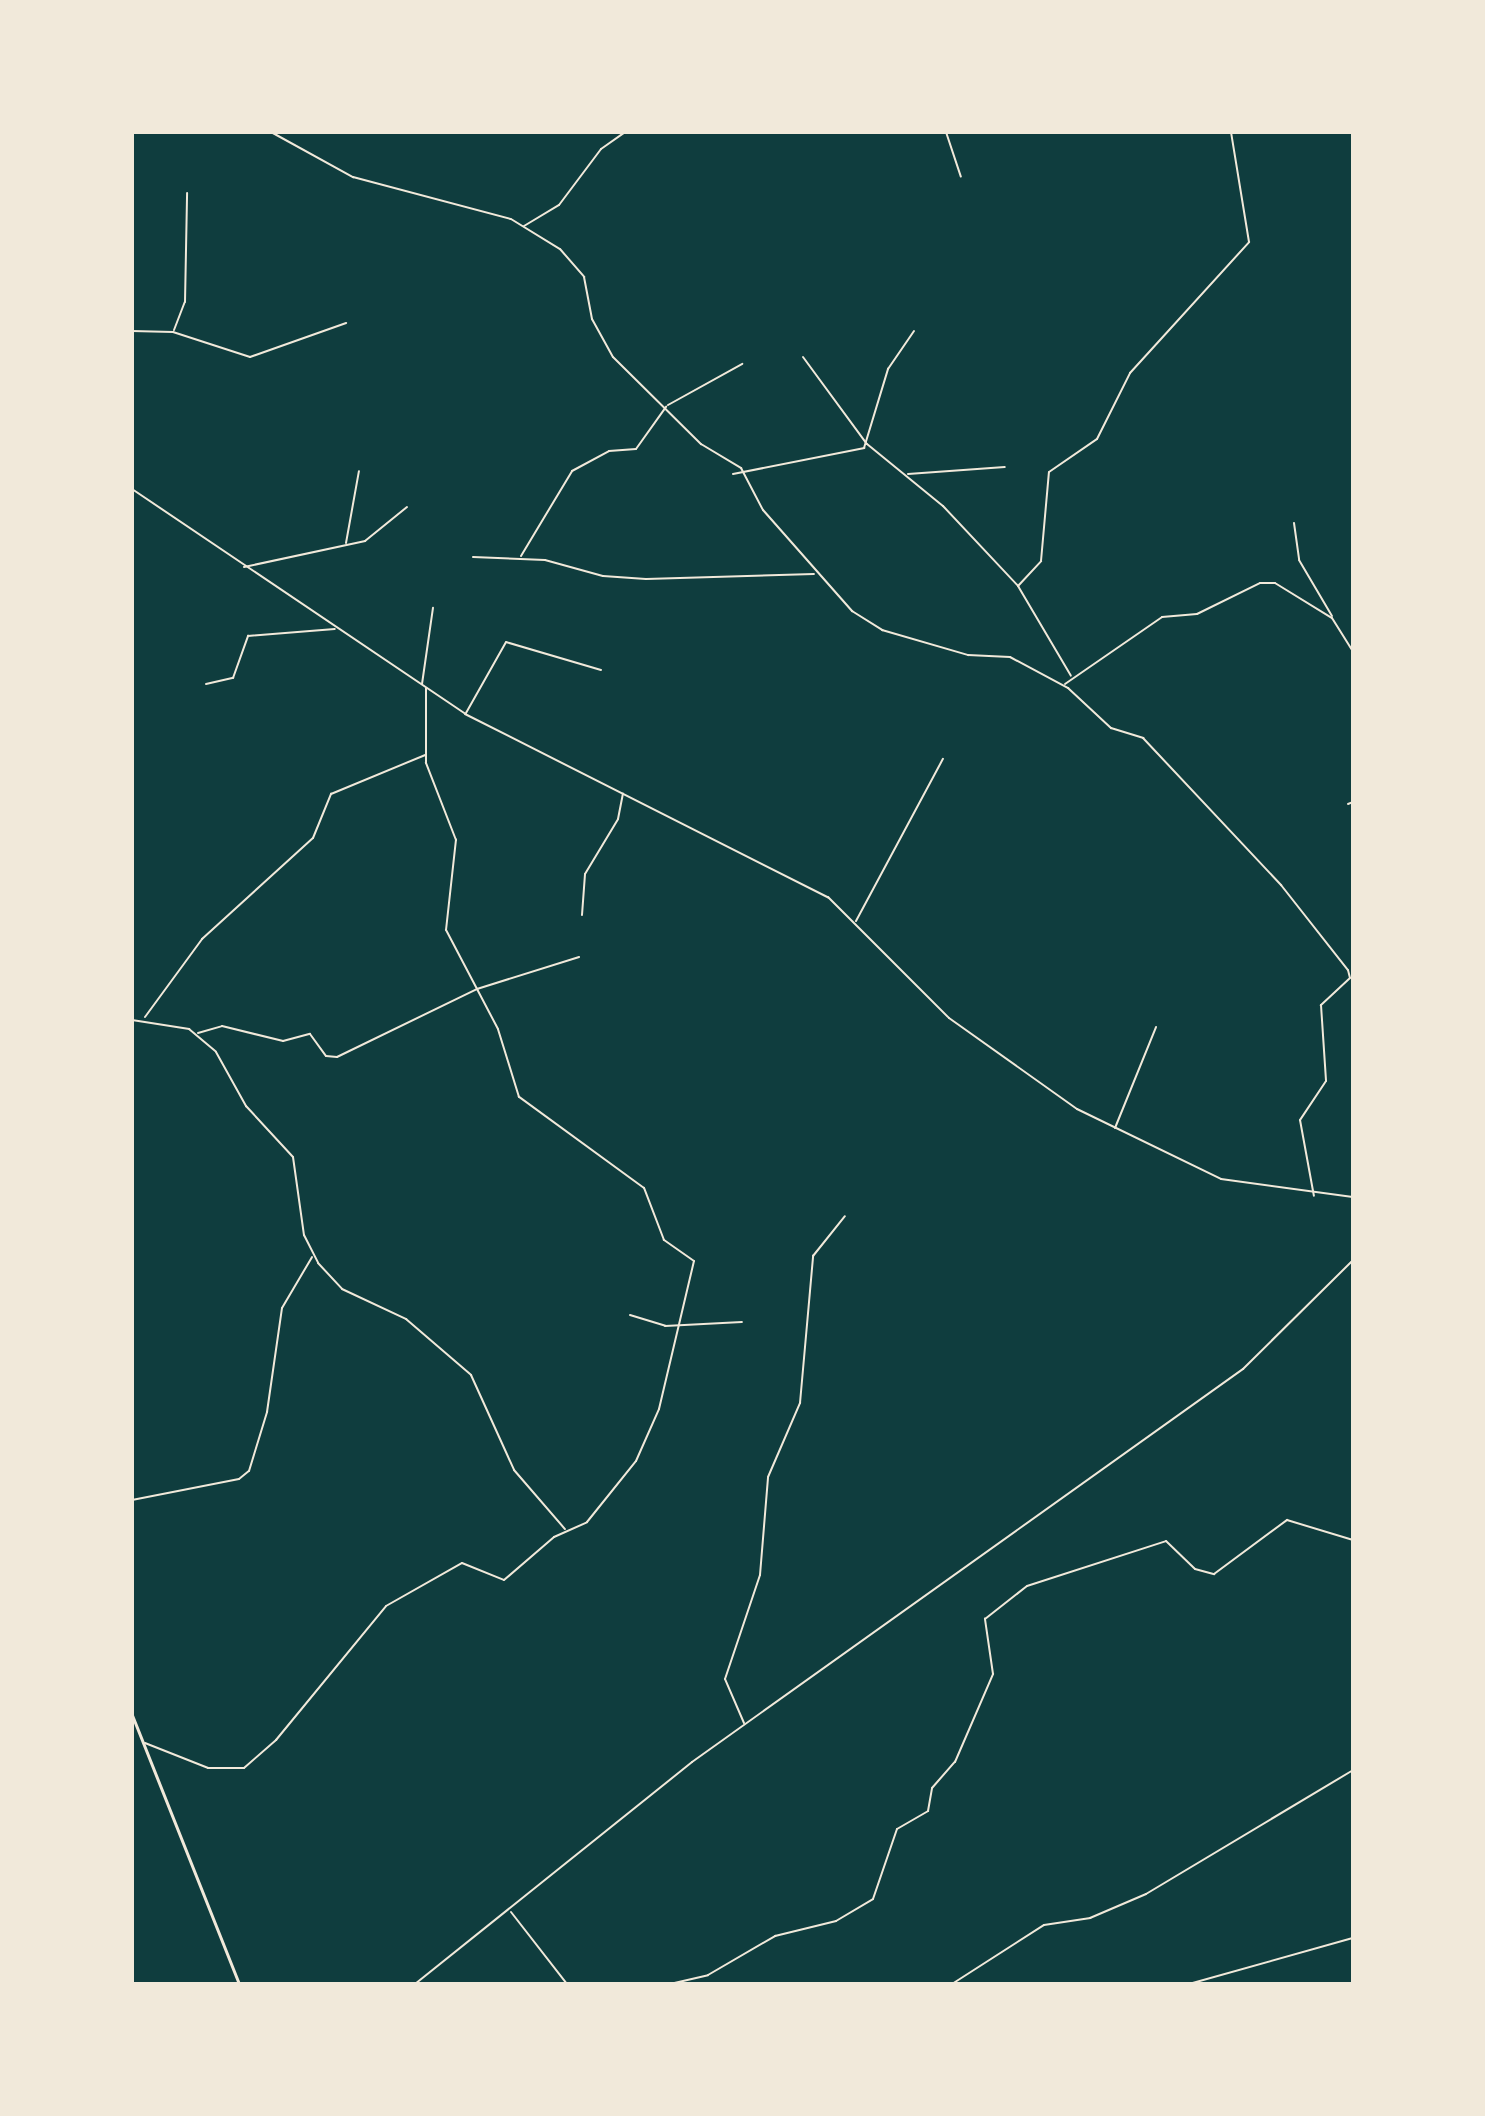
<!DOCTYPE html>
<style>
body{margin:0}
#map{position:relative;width:1485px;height:2116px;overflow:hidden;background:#0f3d3e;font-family:"Nunito Sans",sans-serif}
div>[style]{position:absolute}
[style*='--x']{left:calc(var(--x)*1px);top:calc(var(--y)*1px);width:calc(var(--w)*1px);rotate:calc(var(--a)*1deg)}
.minor>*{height:2px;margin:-1px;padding:0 1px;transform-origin:1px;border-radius:1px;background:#f1e9da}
.secondary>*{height:3px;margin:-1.5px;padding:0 1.5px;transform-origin:1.5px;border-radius:1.5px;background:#f1e9da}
span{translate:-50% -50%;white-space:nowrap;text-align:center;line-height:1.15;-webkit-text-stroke:8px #f1e9da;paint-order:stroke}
.frame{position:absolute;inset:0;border:134px solid #f1e9da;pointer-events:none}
</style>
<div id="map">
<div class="minor">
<i style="--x:271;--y:132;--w:94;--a:28.8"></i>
<i style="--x:353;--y:177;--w:163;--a:14.9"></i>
<i style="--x:511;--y:219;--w:57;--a:31.5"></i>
<i style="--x:560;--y:249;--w:37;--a:49"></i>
<i style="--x:584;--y:277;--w:43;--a:79.2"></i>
<i style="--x:592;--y:319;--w:43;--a:61.1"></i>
<i style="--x:613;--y:357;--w:124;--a:44.7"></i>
<i style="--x:701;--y:444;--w:47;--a:31"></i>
<i style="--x:741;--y:468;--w:47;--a:62.4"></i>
<i style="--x:763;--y:510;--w:135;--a:48.6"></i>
<i style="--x:852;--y:611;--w:36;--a:32"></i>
<i style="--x:882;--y:630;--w:90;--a:16.2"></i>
<i style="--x:968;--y:655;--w:42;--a:2.7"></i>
<i style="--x:1010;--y:657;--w:66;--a:28.1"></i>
<i style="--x:1068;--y:688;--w:59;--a:42.9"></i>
<i style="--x:1111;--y:728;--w:34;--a:17"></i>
<i style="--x:1143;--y:738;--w:202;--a:46.8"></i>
<i style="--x:1281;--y:885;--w:108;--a:51.8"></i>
<i style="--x:1348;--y:970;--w:8;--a:76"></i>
<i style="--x:1350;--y:978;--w:40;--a:137"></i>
<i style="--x:1321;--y:1005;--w:76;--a:86.2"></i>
<i style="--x:1326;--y:1081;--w:47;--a:123.7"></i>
<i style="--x:1300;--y:1120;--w:77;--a:79.6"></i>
<i style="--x:946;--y:132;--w:47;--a:71.6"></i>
<i style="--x:524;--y:226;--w:41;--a:-31"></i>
<i style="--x:559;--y:205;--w:70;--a:-53.1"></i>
<i style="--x:601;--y:149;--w:28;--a:-35"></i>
<i style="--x:174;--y:330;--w:30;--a:-69"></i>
<i style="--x:185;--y:302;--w:109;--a:-88.9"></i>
<i style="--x:132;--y:331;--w:41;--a:1.4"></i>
<i style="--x:173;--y:332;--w:81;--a:18"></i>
<i style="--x:250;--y:357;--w:102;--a:-19.5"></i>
<i style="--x:803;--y:357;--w:108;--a:53.7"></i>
<i style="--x:867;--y:444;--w:98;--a:39.2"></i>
<i style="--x:943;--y:506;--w:110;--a:46.8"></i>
<i style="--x:1018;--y:586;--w:104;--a:59.5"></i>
<i style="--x:668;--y:405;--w:85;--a:-29"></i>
<i style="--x:733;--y:474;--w:134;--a:-11.2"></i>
<i style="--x:864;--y:448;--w:83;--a:-73.1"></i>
<i style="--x:888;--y:369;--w:46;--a:-55.6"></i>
<i style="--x:908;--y:474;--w:97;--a:-4.1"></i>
<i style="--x:132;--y:489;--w:402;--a:34"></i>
<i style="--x:465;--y:714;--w:407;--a:26.8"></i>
<i style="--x:828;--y:897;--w:171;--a:45"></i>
<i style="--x:949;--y:1018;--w:157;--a:35.4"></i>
<i style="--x:1077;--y:1109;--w:160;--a:25.9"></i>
<i style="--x:1221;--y:1179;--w:133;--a:7.8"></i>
<i style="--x:1294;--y:523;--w:37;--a:82"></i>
<i style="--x:1299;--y:560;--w:65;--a:59.5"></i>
<i style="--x:346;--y:543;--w:73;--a:-79.8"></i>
<i style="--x:521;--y:556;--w:99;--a:-59"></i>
<i style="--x:572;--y:471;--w:42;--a:-28.4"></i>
<i style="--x:609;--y:451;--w:27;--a:-4"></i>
<i style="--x:636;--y:449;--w:52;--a:-54.5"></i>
<i style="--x:473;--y:557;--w:72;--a:2.4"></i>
<i style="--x:545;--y:560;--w:60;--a:15.4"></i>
<i style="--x:603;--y:576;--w:43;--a:4"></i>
<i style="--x:646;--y:579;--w:168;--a:-1.7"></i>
<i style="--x:244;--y:567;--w:124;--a:-12.1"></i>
<i style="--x:365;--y:541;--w:54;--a:-39"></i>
<i style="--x:1018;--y:586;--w:34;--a:-47"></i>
<i style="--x:1041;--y:561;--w:89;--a:-84.9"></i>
<i style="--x:1049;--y:472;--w:58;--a:-34.5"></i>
<i style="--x:1097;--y:439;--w:74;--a:-63.4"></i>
<i style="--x:1130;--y:373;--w:177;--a:-47.7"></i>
<i style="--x:1249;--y:242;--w:111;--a:-99.3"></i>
<i style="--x:206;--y:684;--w:28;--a:-13"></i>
<i style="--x:233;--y:678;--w:45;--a:-70.3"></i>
<i style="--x:248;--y:636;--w:87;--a:-4.6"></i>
<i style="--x:422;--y:684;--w:77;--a:-81.8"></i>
<i style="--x:1065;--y:684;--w:118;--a:-34.6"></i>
<i style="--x:1162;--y:617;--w:35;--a:-5"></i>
<i style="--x:1197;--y:614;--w:70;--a:-26.2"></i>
<i style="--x:1260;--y:583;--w:15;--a:0"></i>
<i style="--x:1275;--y:583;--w:67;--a:31.6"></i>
<i style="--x:1332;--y:618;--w:39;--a:58"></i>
<i style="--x:466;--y:713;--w:81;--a:-60.6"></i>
<i style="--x:506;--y:642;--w:99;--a:16.4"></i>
<i style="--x:1348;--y:804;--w:5;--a:-22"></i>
<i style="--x:582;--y:915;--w:41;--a:-85.8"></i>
<i style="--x:585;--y:874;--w:64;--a:-59"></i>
<i style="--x:618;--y:819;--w:26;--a:-79"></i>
<i style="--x:856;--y:921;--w:184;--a:-61.8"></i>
<i style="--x:145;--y:1017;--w:97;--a:-53.8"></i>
<i style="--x:202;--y:939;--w:150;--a:-42.3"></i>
<i style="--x:313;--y:838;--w:48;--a:-67.8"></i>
<i style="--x:331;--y:794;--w:102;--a:-22.5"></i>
<i style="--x:132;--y:1020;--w:58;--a:9"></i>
<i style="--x:189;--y:1029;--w:35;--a:40"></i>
<i style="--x:216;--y:1052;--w:62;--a:60.9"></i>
<i style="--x:246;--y:1106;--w:69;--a:47.3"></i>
<i style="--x:293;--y:1157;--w:79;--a:82"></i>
<i style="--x:304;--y:1235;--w:31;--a:63"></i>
<i style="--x:318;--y:1263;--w:35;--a:47"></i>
<i style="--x:342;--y:1289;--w:71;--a:25.1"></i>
<i style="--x:406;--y:1319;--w:86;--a:40.7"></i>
<i style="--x:471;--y:1375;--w:104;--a:65.6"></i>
<i style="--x:514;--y:1470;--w:78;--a:49.2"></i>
<i style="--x:198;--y:1033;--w:25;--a:-16"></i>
<i style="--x:222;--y:1026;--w:63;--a:13.8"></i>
<i style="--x:283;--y:1041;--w:28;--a:-15"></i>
<i style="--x:310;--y:1034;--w:27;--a:54"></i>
<i style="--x:326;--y:1056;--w:11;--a:5"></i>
<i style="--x:337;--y:1057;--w:156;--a:-25.9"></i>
<i style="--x:477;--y:989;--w:107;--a:-17.4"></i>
<i style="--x:1115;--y:1128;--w:109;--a:-67.9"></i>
<i style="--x:630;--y:1315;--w:37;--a:17"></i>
<i style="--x:665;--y:1326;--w:77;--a:-3"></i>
<i style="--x:132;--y:1500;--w:109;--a:-11.1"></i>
<i style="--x:239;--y:1479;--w:13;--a:-39"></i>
<i style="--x:249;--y:1471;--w:62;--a:-73"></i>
<i style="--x:267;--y:1412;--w:105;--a:-81.8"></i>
<i style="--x:282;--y:1308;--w:59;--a:-59.5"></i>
<i style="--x:744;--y:1723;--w:48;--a:-113.4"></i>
<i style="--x:725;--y:1679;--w:110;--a:-71.4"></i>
<i style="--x:760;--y:1575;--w:98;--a:-85.3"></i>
<i style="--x:768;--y:1477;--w:81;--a:-66.6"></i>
<i style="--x:800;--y:1403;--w:148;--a:-84.9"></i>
<i style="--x:813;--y:1256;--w:51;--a:-51.3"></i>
<i style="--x:145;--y:1743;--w:68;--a:21.6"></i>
<i style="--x:208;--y:1768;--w:36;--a:0"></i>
<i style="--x:244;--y:1768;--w:43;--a:-41.2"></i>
<i style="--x:276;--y:1740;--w:173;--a:-50.6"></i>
<i style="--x:386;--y:1606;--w:87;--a:-29.5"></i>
<i style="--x:462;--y:1563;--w:45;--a:22"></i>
<i style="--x:504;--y:1580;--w:66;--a:-40.7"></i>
<i style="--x:554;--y:1537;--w:36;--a:-24"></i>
<i style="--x:587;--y:1522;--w:78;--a:-51.2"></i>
<i style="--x:636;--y:1461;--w:57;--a:-66.1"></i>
<i style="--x:659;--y:1409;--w:152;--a:-76.7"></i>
<i style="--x:694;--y:1261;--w:37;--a:-145"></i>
<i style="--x:664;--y:1240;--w:56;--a:-111"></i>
<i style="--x:644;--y:1188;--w:155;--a:-143.9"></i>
<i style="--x:519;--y:1097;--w:71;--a:-107.2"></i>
<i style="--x:498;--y:1029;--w:112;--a:-117.7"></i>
<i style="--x:446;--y:930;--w:91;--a:-83.7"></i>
<i style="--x:456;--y:840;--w:83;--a:-111.3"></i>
<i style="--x:426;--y:763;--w:75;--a:-90"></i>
<i style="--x:511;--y:1912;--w:91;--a:52.1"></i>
<i style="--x:415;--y:1984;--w:355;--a:-38.7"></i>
<i style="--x:692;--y:1762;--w:677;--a:-35.5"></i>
<i style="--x:1243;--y:1369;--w:155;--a:-44.7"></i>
<i style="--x:670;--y:1984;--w:39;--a:-13"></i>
<i style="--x:708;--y:1975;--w:78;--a:-30.2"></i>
<i style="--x:775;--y:1936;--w:63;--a:-13.8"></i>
<i style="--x:836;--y:1921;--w:43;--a:-30.7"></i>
<i style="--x:873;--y:1899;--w:74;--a:-71.1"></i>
<i style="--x:897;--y:1829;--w:36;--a:-30"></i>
<i style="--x:928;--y:1811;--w:23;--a:-80"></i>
<i style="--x:932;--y:1788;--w:35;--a:-49"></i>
<i style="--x:955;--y:1762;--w:96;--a:-66.6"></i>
<i style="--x:993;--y:1674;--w:56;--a:-98.3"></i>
<i style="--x:985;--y:1619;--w:53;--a:-38.2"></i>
<i style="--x:1027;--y:1586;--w:146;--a:-17.9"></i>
<i style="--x:1166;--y:1541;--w:40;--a:44"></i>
<i style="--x:1195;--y:1569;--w:20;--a:15"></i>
<i style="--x:1214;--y:1574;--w:91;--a:-36.5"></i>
<i style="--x:1287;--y:1520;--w:69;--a:16.9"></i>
<i style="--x:952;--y:1984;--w:109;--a:-32.7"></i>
<i style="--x:1044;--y:1925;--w:47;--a:-8.7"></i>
<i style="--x:1090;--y:1918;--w:61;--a:-23.2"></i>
<i style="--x:1146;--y:1894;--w:241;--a:-30.9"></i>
<i style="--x:1189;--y:1984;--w:170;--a:-15.7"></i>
</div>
<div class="secondary">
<i style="--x:132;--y:1715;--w:289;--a:68.3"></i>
</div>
<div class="frame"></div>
</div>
